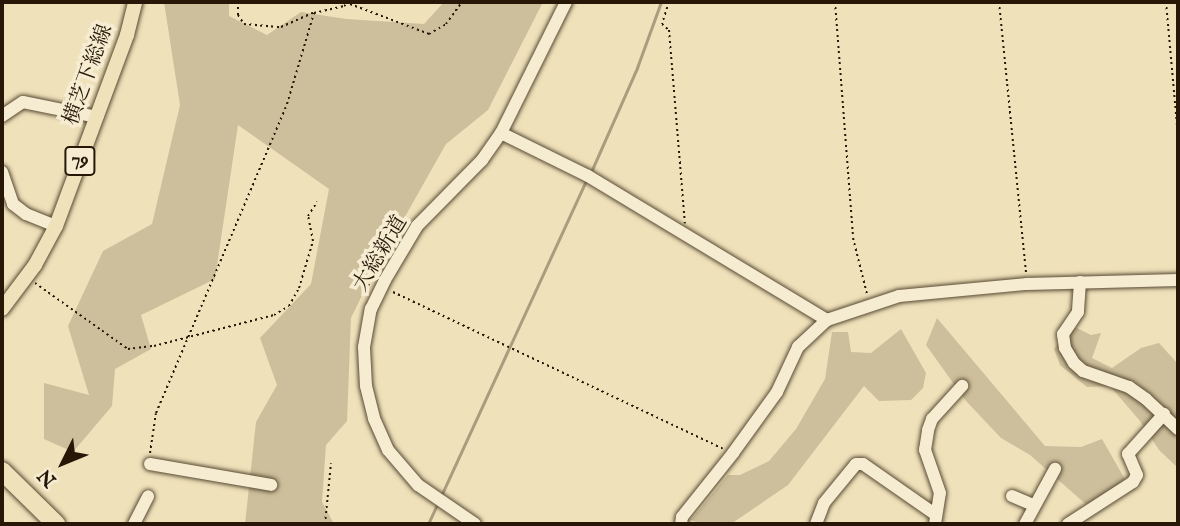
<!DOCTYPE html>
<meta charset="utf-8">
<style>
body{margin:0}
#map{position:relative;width:1180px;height:526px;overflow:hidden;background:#efe1ba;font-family:"IM FELL English","Noto Serif JP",serif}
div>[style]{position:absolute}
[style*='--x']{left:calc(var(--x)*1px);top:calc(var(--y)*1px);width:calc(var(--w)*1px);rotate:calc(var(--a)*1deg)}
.green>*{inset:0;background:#cdbf9b}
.stream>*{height:2.5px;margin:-1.25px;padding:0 1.25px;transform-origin:1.25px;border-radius:1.25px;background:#ab9c7d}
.path>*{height:2px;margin-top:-1px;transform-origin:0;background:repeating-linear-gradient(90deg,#261706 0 2px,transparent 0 5.5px)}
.roads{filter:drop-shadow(0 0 2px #584a33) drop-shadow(0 0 2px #584a33)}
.minor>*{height:12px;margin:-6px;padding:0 6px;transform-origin:6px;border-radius:6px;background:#f5ecd2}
.major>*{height:14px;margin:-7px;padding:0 7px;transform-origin:7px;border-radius:7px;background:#efe1ba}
.highway>*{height:18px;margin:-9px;padding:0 9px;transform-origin:9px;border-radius:9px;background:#efe1ba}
span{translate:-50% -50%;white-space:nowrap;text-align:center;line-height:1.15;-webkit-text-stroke:7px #f5ecd2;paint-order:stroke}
.shield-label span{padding:2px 5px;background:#f5ecd2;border:2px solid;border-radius:5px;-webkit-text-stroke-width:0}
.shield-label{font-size:19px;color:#261706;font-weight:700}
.street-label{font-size:21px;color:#261706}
.frame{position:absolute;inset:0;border:4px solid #261706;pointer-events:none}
.north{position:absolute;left:28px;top:428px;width:70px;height:70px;-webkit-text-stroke:5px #f5ecd2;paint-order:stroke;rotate:227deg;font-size:19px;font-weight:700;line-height:28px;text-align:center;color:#261706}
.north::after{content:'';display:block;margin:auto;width:24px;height:32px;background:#261706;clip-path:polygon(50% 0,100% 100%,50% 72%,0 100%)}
</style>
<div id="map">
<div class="green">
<i style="clip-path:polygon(164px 2px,229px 2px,229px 16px,267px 35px,301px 12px,346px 19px,424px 24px,444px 2px,543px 2px,488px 110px,446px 144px,372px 275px,351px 318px,347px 421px,326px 445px,322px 502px,334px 524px,245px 524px,256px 422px,277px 385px,260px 338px,311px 284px,329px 189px,238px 125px,215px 279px,141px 315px,151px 349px,115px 369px,112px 406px,73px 452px,44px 439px,44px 383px,89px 395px,68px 326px,103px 251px,152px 224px,180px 105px)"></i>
<i style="clip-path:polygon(937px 318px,1045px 446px,1081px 447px,1102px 439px,1126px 481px,1089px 507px,1030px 455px,1001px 438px,966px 401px,926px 345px)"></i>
<i style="clip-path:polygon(1077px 328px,1091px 335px,1101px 333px,1092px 358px,1112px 368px,1141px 348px,1159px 343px,1178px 364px,1178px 468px,1159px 450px,1140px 421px,1110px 386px,1087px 387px,1060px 365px,1054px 349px,1068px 330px)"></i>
<i style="clip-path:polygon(901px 329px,926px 373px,923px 388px,911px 400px,879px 401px,864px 386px,788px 485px,731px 524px,701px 524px,691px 520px,728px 475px,740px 475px,769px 461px,796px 429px,825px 379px,832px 332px,848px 332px,851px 352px,871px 353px)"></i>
</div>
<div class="stream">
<i style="--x:591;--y:172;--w:114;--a:-66.1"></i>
<i style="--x:637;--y:68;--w:70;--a:-70"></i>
<i style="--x:441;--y:496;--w:347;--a:-65.3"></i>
<i style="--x:428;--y:524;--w:21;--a:-65"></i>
</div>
<div class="path">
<i style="--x:238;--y:2;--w:13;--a:90"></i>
<i style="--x:238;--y:15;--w:11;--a:56"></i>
<i style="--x:244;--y:24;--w:37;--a:5"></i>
<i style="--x:281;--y:27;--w:35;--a:-24"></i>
<i style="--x:669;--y:2;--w:23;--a:108"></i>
<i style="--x:662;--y:24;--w:9;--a:41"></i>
<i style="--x:669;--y:30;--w:194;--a:85.3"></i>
<i style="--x:835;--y:2;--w:237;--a:85.6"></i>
<i style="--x:853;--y:238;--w:58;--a:76"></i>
<i style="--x:999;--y:2;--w:272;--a:84.3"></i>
<i style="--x:1166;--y:2;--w:136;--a:84.9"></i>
<i style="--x:350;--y:4;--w:85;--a:20.8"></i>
<i style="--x:429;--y:34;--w:20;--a:-30"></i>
<i style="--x:446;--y:24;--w:27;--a:-54"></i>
<i style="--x:35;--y:283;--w:114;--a:35.4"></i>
<i style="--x:128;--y:349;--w:26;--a:-7"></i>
<i style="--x:154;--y:346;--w:124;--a:-14.5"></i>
<i style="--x:274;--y:315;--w:17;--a:-31"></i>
<i style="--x:289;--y:306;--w:21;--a:-61"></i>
<i style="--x:299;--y:288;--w:49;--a:-73.4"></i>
<i style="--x:313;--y:241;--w:25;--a:-101"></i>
<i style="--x:308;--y:216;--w:17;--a:-57"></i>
<i style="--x:366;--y:291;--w:32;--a:-68"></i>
<i style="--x:378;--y:261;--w:36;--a:-52"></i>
<i style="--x:393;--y:292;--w:365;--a:25.4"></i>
<i style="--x:150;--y:453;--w:40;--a:-81.5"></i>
<i style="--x:156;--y:413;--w:336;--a:-67"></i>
<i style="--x:287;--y:104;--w:95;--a:-73.5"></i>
<i style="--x:314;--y:13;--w:31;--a:-13"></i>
<i style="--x:344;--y:6;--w:6;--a:-39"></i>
<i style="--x:325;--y:524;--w:61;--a:-84.4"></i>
</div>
<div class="roads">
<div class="minor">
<i style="--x:2;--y:116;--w:25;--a:-34"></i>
<i style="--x:23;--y:102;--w:76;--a:11.5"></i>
<i style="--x:501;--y:133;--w:97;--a:26.3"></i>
<i style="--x:588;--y:176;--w:279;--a:31.1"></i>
<i style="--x:2;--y:172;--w:34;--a:71"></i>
<i style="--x:13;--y:204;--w:16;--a:38"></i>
<i style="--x:26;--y:214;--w:32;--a:22"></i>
<i style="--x:1080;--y:282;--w:30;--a:94"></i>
<i style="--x:1078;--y:312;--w:27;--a:124"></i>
<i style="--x:1063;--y:334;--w:14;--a:82"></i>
<i style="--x:1065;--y:348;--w:17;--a:59"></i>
<i style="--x:1074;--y:363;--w:12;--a:42"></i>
<i style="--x:1083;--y:371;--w:49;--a:19.2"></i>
<i style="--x:1129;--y:387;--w:21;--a:35"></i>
<i style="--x:1146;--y:399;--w:44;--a:43.2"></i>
<i style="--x:150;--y:464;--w:123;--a:9.8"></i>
<i style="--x:1012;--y:496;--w:23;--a:23"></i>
<i style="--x:134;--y:524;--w:31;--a:-63"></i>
<i style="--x:475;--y:524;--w:69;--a:-145.6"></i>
<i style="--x:418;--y:485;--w:46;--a:-130.6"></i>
<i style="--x:388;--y:450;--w:35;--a:-114"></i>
<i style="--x:374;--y:418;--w:33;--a:-104"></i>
<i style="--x:366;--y:386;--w:39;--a:-93"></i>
<i style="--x:364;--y:347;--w:39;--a:-80"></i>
<i style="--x:371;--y:309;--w:32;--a:-64"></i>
<i style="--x:385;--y:280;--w:63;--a:-59.3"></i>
<i style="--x:417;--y:226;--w:93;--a:-45.4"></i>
<i style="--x:482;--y:160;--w:33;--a:-55"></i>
<i style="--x:501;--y:133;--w:146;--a:-63.6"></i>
<i style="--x:681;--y:524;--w:7;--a:-82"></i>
<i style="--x:682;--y:517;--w:82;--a:-51.4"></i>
<i style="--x:733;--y:453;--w:75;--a:-54.2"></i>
<i style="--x:777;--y:392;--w:50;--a:-65"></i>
<i style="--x:798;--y:347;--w:40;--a:-43"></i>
<i style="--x:827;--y:320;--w:76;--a:-18.4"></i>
<i style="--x:899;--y:296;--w:129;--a:-5.4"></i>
<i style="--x:1027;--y:284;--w:151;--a:-1.5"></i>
<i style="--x:816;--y:524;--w:22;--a:-69"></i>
<i style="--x:824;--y:503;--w:50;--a:-50.6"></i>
<i style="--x:856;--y:464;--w:7;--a:0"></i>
<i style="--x:863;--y:464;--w:89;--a:34.9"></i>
<i style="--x:935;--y:524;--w:31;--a:-81"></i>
<i style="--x:940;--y:493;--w:46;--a:-109.2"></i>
<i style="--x:925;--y:450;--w:20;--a:-81"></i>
<i style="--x:928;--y:430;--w:12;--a:-70"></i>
<i style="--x:932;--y:419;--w:45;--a:-47.7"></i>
<i style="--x:1025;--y:524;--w:63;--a:-61.4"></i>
<i style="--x:1068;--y:524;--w:77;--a:-32.9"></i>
<i style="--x:1133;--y:482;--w:8;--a:-60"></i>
<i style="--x:1137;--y:475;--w:23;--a:-113"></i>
<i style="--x:1128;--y:454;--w:54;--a:-48"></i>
</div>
<div class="major">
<i style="--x:2;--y:309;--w:55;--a:-53.1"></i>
<i style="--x:35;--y:265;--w:44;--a:-61.7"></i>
<i style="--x:56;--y:226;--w:204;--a:-69.6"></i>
<i style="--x:127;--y:35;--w:34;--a:-76"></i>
</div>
<div class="highway">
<i style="--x:2;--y:471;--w:76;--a:44.5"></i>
</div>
</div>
<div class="shield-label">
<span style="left:80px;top:161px">79</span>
</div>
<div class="street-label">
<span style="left:89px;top:75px;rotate:-70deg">横芝下総線</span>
<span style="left:381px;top:254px;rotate:-59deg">大総新道</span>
</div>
<div class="frame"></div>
<div class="north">N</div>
</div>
